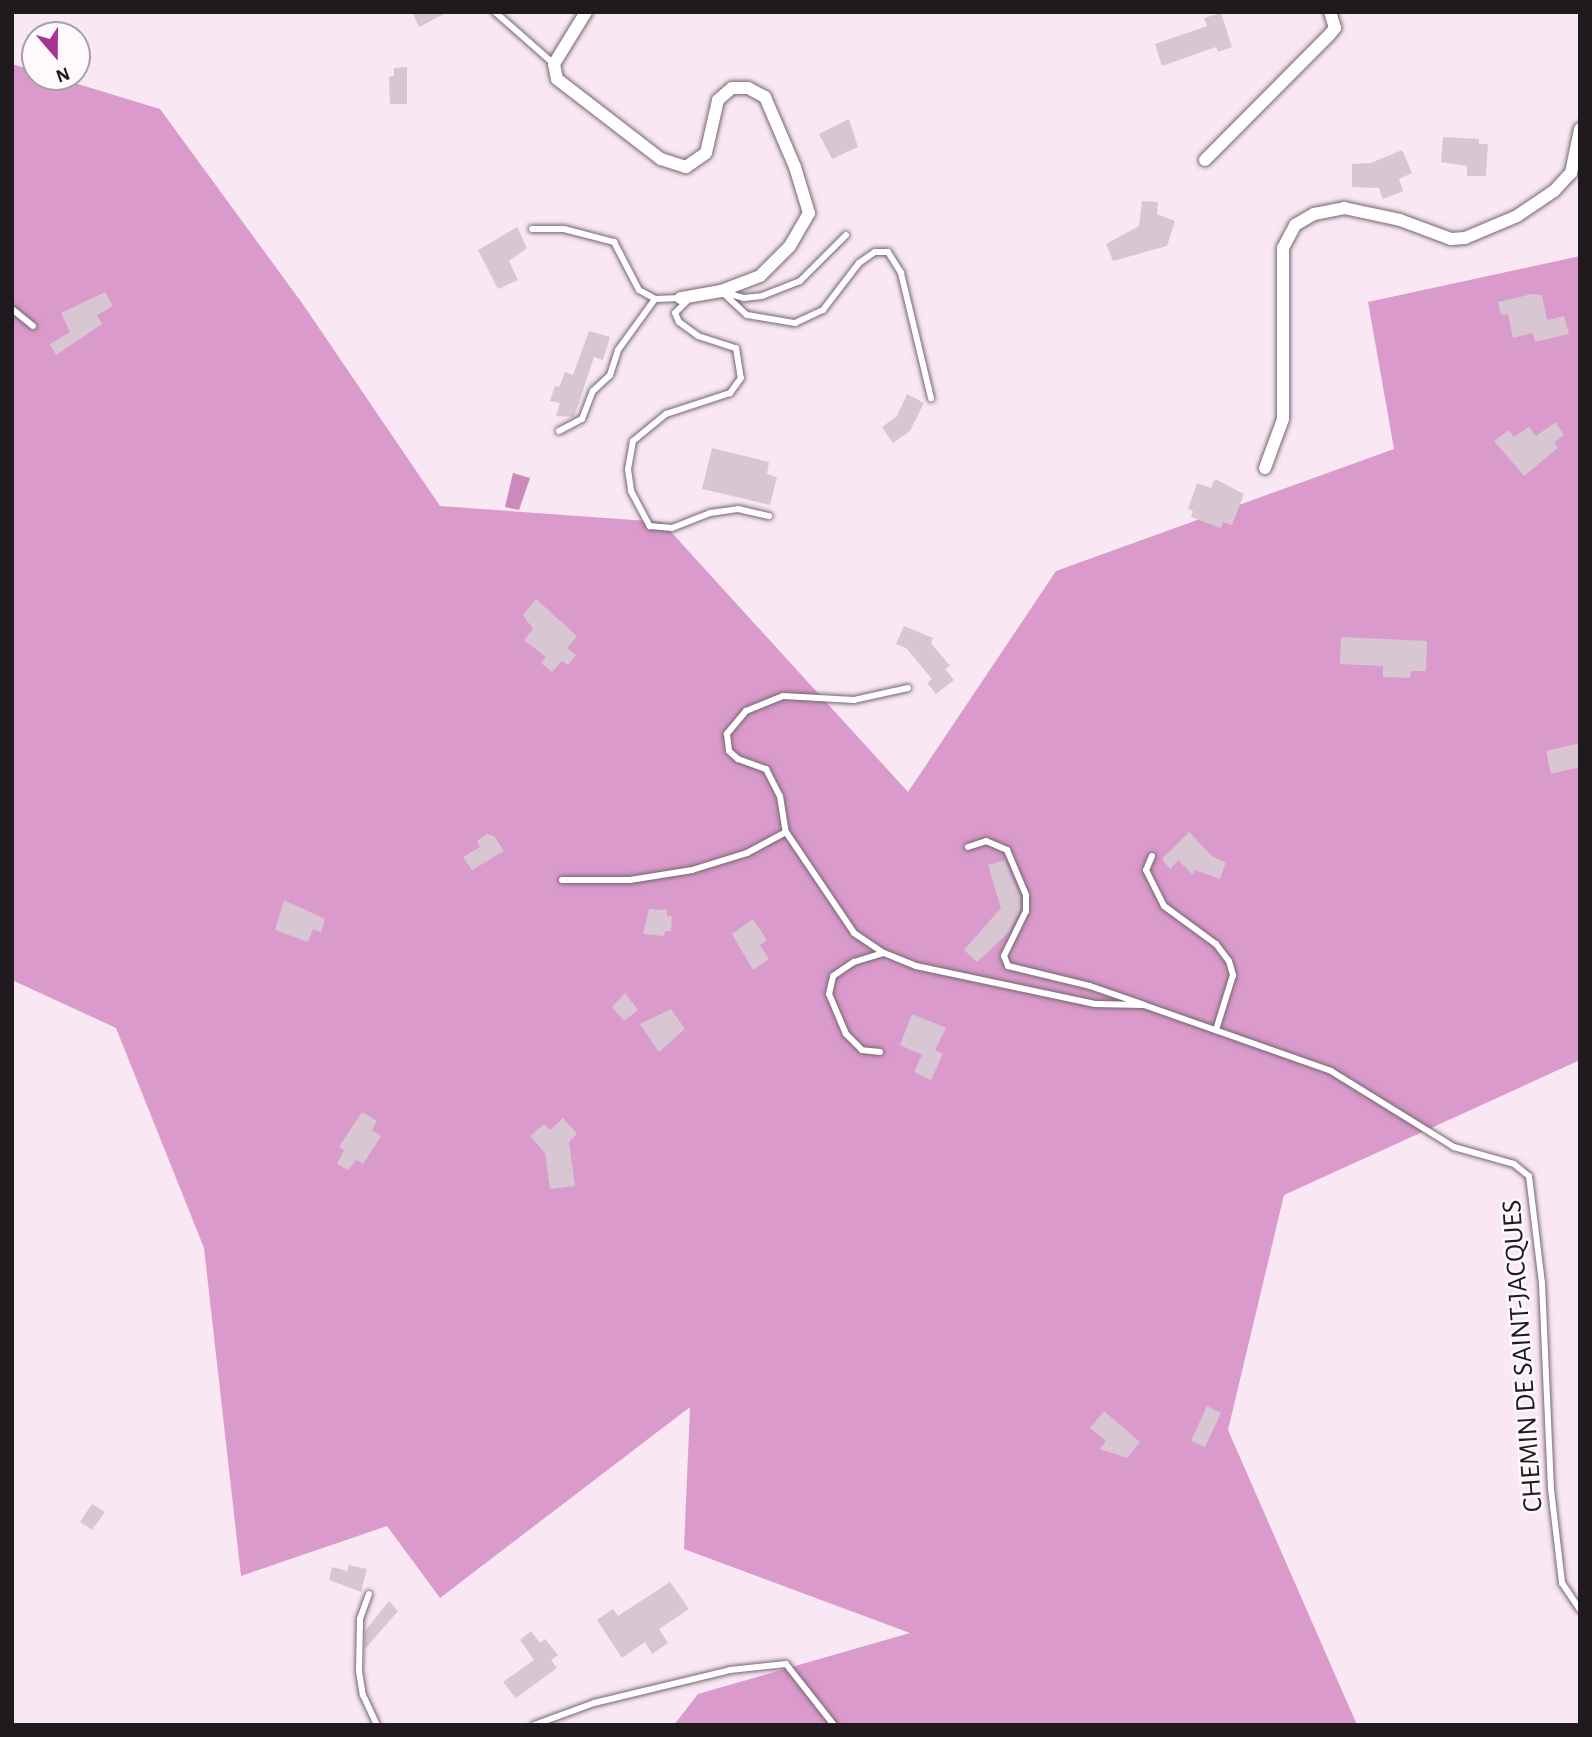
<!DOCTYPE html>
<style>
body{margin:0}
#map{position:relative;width:1592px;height:1737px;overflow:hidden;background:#f9e7f4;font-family:"Alegreya Sans",sans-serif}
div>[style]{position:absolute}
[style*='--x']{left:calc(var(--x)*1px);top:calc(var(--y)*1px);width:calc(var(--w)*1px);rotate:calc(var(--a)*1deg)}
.forest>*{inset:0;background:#da9acb}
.water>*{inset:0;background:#ca8bbc}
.building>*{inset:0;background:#d8c7d3}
.roads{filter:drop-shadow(0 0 2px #756671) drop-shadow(0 0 2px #756671)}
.lane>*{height:6px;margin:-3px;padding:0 3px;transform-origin:3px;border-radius:3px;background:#fff}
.street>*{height:12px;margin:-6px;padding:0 6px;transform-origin:6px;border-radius:6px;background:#fff}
span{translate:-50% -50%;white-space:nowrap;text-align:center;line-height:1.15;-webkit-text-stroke:5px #fdf9fc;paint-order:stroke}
.street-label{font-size:28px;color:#201a1e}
.frame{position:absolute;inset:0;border:14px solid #201a1e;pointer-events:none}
.north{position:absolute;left:21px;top:21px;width:70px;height:70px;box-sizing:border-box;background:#fdf9fc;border:2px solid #a5a0a3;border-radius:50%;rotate:160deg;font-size:19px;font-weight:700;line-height:28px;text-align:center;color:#201a1e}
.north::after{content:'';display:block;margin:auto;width:24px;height:32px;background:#a43592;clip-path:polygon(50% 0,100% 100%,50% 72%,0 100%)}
</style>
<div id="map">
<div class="forest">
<i style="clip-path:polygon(12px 64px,35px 71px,35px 77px,55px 77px,160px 109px,302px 303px,440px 506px,662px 522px,908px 792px,1056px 571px,1394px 449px,1368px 302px,1580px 256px,1580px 1060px,1284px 1195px,1228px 1430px,1357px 1725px,674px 1725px,698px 1694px,910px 1633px,684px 1549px,690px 1407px,440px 1598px,387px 1526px,241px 1576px,204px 1248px,116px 1028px,12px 980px)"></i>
</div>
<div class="water">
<i style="clip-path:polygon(513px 473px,530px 478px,519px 510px,505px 507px)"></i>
</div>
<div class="building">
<i style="clip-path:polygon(412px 12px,448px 12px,419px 27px)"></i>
<i style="clip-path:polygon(1221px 13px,1232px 47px,1218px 52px,1216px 47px,1162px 66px,1155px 44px,1207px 26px,1204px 18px)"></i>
<i style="clip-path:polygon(407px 67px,407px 104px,390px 104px,389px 77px,394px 76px,394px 68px)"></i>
<i style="clip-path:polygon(849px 119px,858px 147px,832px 159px,819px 134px)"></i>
<i style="clip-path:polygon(1443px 137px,1479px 139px,1479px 144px,1488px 144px,1486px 176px,1467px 176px,1467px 166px,1441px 162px)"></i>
<i style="clip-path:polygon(1402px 150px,1412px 173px,1399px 179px,1403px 191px,1383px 199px,1379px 188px,1352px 187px,1352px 164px,1371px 163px)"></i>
<i style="clip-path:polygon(1142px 201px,1158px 202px,1157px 214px,1175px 221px,1167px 246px,1113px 261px,1106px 244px,1139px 226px)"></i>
<i style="clip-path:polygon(517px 227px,527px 248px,509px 261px,518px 280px,498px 289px,478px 250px)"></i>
<i style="clip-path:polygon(105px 292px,113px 306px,97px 315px,102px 324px,56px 355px,50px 344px,70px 332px,61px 313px)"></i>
<i style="clip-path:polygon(1532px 294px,1542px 295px,1547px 320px,1564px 316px,1569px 334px,1535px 342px,1533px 333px,1513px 338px,1508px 314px,1501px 315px,1498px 302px)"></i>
<i style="clip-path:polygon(589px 331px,610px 337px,603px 360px,594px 357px,574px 417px,556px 416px,560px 403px,550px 401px,555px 386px,559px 387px,565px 372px,573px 375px)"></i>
<i style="clip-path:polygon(907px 394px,924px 403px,910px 431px,893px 443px,882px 427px,897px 416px)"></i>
<i style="clip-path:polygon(1556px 422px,1564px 435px,1554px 443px,1558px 448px,1524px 476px,1494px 441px,1509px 430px,1514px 437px,1529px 427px,1536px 436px)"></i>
<i style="clip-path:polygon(712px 448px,769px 462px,767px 474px,777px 477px,770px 505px,702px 489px)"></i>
<i style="clip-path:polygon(1215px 479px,1244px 494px,1232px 525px,1223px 522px,1221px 528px,1191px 517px,1193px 511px,1188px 509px,1197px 483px,1211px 488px)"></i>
<i style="clip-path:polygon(536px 599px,577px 636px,567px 648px,576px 655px,568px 665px,562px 661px,552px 672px,541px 663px,546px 657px,524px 640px,533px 629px,523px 615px)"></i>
<i style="clip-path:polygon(904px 626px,933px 638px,931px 643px,950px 666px,945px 669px,954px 680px,936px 694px,927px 683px,932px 679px,906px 648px,896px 644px)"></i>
<i style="clip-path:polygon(1341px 637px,1427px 641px,1426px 671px,1411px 671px,1410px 678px,1383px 677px,1383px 666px,1340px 664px)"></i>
<i style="clip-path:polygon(1580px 743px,1580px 767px,1551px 774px,1546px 751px)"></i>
<i style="clip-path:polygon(1189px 832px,1213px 857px,1226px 862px,1220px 879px,1195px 870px,1193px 875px,1178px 860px,1170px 869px,1162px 859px)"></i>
<i style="clip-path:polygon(487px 834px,494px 836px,504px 851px,472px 870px,463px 857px,480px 847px,477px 841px)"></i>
<i style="clip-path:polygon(1005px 860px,1020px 896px,1020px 910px,1009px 932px,977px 962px,964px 950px,1001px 908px,988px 865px)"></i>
<i style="clip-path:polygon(284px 900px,325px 919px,321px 932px,313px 929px,308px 942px,275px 930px)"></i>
<i style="clip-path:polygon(649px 909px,667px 910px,667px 916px,672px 916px,671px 931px,665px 931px,664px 936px,643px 934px)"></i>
<i style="clip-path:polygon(753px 919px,767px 940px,760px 945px,769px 959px,753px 970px,732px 934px)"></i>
<i style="clip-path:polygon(625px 993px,638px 1010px,624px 1021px,612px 1007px)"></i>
<i style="clip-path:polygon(671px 1009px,685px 1029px,659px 1052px,640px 1024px)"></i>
<i style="clip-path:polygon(912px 1014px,946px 1028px,935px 1050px,943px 1054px,931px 1080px,914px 1072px,922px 1055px,900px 1045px)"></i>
<i style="clip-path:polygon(362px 1112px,377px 1121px,372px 1130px,381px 1136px,363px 1164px,356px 1160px,348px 1170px,337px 1164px,344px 1150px,339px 1147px)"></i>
<i style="clip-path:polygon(563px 1118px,577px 1134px,569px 1142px,575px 1186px,550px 1189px,545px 1153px,530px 1136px,544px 1124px,550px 1130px)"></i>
<i style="clip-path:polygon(1207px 1406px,1221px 1413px,1205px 1447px,1191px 1441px)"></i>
<i style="clip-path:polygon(1104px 1411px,1140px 1442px,1127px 1458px,1100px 1449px,1106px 1441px,1090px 1428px)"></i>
<i style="clip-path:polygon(92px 1504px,105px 1512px,92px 1530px,80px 1522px)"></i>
<i style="clip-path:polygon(349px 1565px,367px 1569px,361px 1592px,329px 1580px,332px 1567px,347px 1571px)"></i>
<i style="clip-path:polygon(670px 1582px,689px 1609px,659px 1629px,668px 1643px,652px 1654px,645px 1642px,622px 1658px,597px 1620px,613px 1609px,618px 1616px)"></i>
<i style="clip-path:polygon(389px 1601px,398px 1611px,365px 1649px,365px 1631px)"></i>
<i style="clip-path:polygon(531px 1631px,540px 1643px,545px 1639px,558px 1655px,551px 1660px,557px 1668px,516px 1698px,503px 1682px,534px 1660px,520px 1640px)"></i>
</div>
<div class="roads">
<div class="lane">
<i style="--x:495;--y:12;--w:79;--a:41.4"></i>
<i style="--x:532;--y:229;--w:32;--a:0"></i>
<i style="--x:564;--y:229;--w:52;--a:14.6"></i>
<i style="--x:614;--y:242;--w:54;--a:62.5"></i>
<i style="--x:639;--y:290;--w:18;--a:29"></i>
<i style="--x:721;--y:291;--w:35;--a:43"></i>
<i style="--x:747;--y:315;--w:49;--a:9.5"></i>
<i style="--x:795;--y:323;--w:31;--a:-25"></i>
<i style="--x:823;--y:310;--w:59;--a:-52.5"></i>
<i style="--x:859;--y:263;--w:19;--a:-35"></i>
<i style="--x:875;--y:252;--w:13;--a:0"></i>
<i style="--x:888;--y:252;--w:25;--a:58"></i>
<i style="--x:901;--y:273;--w:129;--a:76.5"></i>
<i style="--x:723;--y:292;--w:22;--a:16"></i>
<i style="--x:744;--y:298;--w:18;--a:-6"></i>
<i style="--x:762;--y:296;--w:41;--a:-21.5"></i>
<i style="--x:800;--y:281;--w:65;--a:-45"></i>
<i style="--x:690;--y:298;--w:21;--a:135"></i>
<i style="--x:675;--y:313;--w:10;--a:66"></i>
<i style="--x:679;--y:322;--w:24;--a:36"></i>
<i style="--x:698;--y:336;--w:40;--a:18"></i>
<i style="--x:736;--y:348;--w:30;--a:81"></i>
<i style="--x:741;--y:378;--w:19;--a:126"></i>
<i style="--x:730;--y:393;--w:67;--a:161.8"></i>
<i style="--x:666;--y:414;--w:43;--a:140.7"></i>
<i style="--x:633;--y:441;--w:28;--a:100"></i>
<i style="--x:628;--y:469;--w:22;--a:82"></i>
<i style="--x:631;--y:491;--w:40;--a:62"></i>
<i style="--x:650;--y:526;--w:22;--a:5"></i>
<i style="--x:672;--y:528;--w:41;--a:-21.5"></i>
<i style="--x:710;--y:513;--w:28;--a:-8"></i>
<i style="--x:738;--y:509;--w:32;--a:13"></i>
<i style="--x:12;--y:309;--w:27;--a:39"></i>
<i style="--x:559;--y:431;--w:26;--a:-28"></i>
<i style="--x:582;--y:419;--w:30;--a:-69"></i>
<i style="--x:593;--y:391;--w:23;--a:-43"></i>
<i style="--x:610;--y:375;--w:26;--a:-72"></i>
<i style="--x:618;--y:350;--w:63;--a:-54"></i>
<i style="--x:655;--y:299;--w:26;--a:-2"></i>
<i style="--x:908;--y:688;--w:55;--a:167.5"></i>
<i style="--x:854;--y:700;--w:71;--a:-176.8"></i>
<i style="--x:783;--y:696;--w:40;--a:158"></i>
<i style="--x:746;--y:711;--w:30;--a:130"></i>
<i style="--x:727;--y:734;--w:17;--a:83"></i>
<i style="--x:729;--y:751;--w:12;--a:42"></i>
<i style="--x:738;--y:759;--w:30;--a:20"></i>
<i style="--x:766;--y:769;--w:30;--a:63"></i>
<i style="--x:780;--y:796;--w:36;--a:81"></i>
<i style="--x:786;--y:832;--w:122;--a:56"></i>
<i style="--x:854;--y:933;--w:36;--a:34"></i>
<i style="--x:884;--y:953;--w:35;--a:22"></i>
<i style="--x:916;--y:966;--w:183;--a:12"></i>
<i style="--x:1095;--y:1004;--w:49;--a:1.2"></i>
<i style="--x:1144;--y:1005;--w:198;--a:19.4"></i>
<i style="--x:1331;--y:1071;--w:145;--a:31.7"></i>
<i style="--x:1454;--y:1147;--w:62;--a:15.8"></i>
<i style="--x:1514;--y:1164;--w:19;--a:39"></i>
<i style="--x:1529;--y:1176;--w:108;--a:83.1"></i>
<i style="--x:1542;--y:1283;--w:206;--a:87.5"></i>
<i style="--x:1551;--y:1489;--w:95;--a:83.3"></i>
<i style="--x:1562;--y:1583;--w:32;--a:56"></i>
<i style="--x:968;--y:847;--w:19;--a:-18"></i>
<i style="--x:986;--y:841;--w:23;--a:23"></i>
<i style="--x:1007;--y:850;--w:49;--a:67.1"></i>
<i style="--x:1026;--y:895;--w:16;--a:90"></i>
<i style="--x:1026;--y:911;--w:50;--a:116.1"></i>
<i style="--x:1004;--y:956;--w:11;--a:68"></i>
<i style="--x:1008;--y:966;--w:84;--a:13.7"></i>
<i style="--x:1090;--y:986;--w:55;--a:19.1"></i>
<i style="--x:1152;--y:856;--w:15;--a:113"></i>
<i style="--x:1146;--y:870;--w:40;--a:63.4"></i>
<i style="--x:1164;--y:906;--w:64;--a:36.2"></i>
<i style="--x:1216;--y:944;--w:21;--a:53"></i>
<i style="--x:1229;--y:961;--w:15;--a:74"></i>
<i style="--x:1233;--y:975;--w:58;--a:107.2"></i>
<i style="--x:562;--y:880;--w:68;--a:0"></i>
<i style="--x:630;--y:880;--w:63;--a:-9.2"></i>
<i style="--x:692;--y:870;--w:58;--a:-17.2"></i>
<i style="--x:747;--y:853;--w:44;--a:-28.3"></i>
<i style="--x:880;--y:1052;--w:18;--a:-174"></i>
<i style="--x:862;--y:1050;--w:23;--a:-135"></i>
<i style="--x:846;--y:1034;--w:43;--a:-113"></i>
<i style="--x:829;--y:994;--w:18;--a:-77"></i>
<i style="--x:833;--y:976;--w:25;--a:-34"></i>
<i style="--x:854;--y:962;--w:31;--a:-17"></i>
<i style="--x:369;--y:1594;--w:27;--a:110"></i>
<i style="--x:360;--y:1619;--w:52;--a:91.1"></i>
<i style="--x:359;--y:1671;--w:24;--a:81"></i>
<i style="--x:363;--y:1695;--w:33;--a:65"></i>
<i style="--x:534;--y:1725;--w:64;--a:-20.1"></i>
<i style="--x:594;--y:1703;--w:140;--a:-13.6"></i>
<i style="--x:730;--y:1670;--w:56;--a:-6.1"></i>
<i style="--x:786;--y:1664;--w:78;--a:51.8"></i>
</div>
<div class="street">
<i style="--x:586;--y:12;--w:61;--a:121.6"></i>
<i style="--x:554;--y:64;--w:15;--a:79"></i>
<i style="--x:557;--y:79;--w:131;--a:37.6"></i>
<i style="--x:661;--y:159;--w:26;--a:18"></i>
<i style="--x:686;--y:167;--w:24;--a:-35"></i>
<i style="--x:706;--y:153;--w:54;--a:-77.2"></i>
<i style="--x:718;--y:100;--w:18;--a:-41"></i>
<i style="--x:732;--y:88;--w:16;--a:0"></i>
<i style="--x:748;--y:88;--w:19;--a:28"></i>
<i style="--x:765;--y:97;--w:76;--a:66.8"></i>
<i style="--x:795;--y:167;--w:48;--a:73.1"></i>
<i style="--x:809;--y:213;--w:39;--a:120"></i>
<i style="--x:789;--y:247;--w:41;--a:135"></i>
<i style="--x:760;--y:276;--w:42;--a:159"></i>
<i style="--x:721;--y:291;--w:41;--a:170.1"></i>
<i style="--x:1205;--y:160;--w:177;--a:-45.2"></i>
<i style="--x:1330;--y:34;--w:8;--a:-50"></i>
<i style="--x:1335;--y:28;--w:17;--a:-107"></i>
<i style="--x:1265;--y:468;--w:52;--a:-69.8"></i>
<i style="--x:1283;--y:419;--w:171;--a:-90"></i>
<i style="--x:1283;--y:248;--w:26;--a:-62"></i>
<i style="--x:1295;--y:225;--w:22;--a:-30"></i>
<i style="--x:1314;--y:214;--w:31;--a:-11"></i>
<i style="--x:1344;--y:208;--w:57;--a:12.1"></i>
<i style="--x:1400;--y:220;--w:54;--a:20.4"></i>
<i style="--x:1451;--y:239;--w:14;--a:-4"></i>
<i style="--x:1465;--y:238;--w:56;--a:-22.9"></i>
<i style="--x:1517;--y:216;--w:45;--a:-34"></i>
<i style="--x:1554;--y:191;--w:25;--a:-47"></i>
<i style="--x:1571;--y:173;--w:45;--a:-78.4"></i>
</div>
</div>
<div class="street-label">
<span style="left:1523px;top:1356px;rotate:-94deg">CHEMIN DE SAINT-JACQUES</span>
</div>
<div class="frame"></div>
<div class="north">N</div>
</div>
